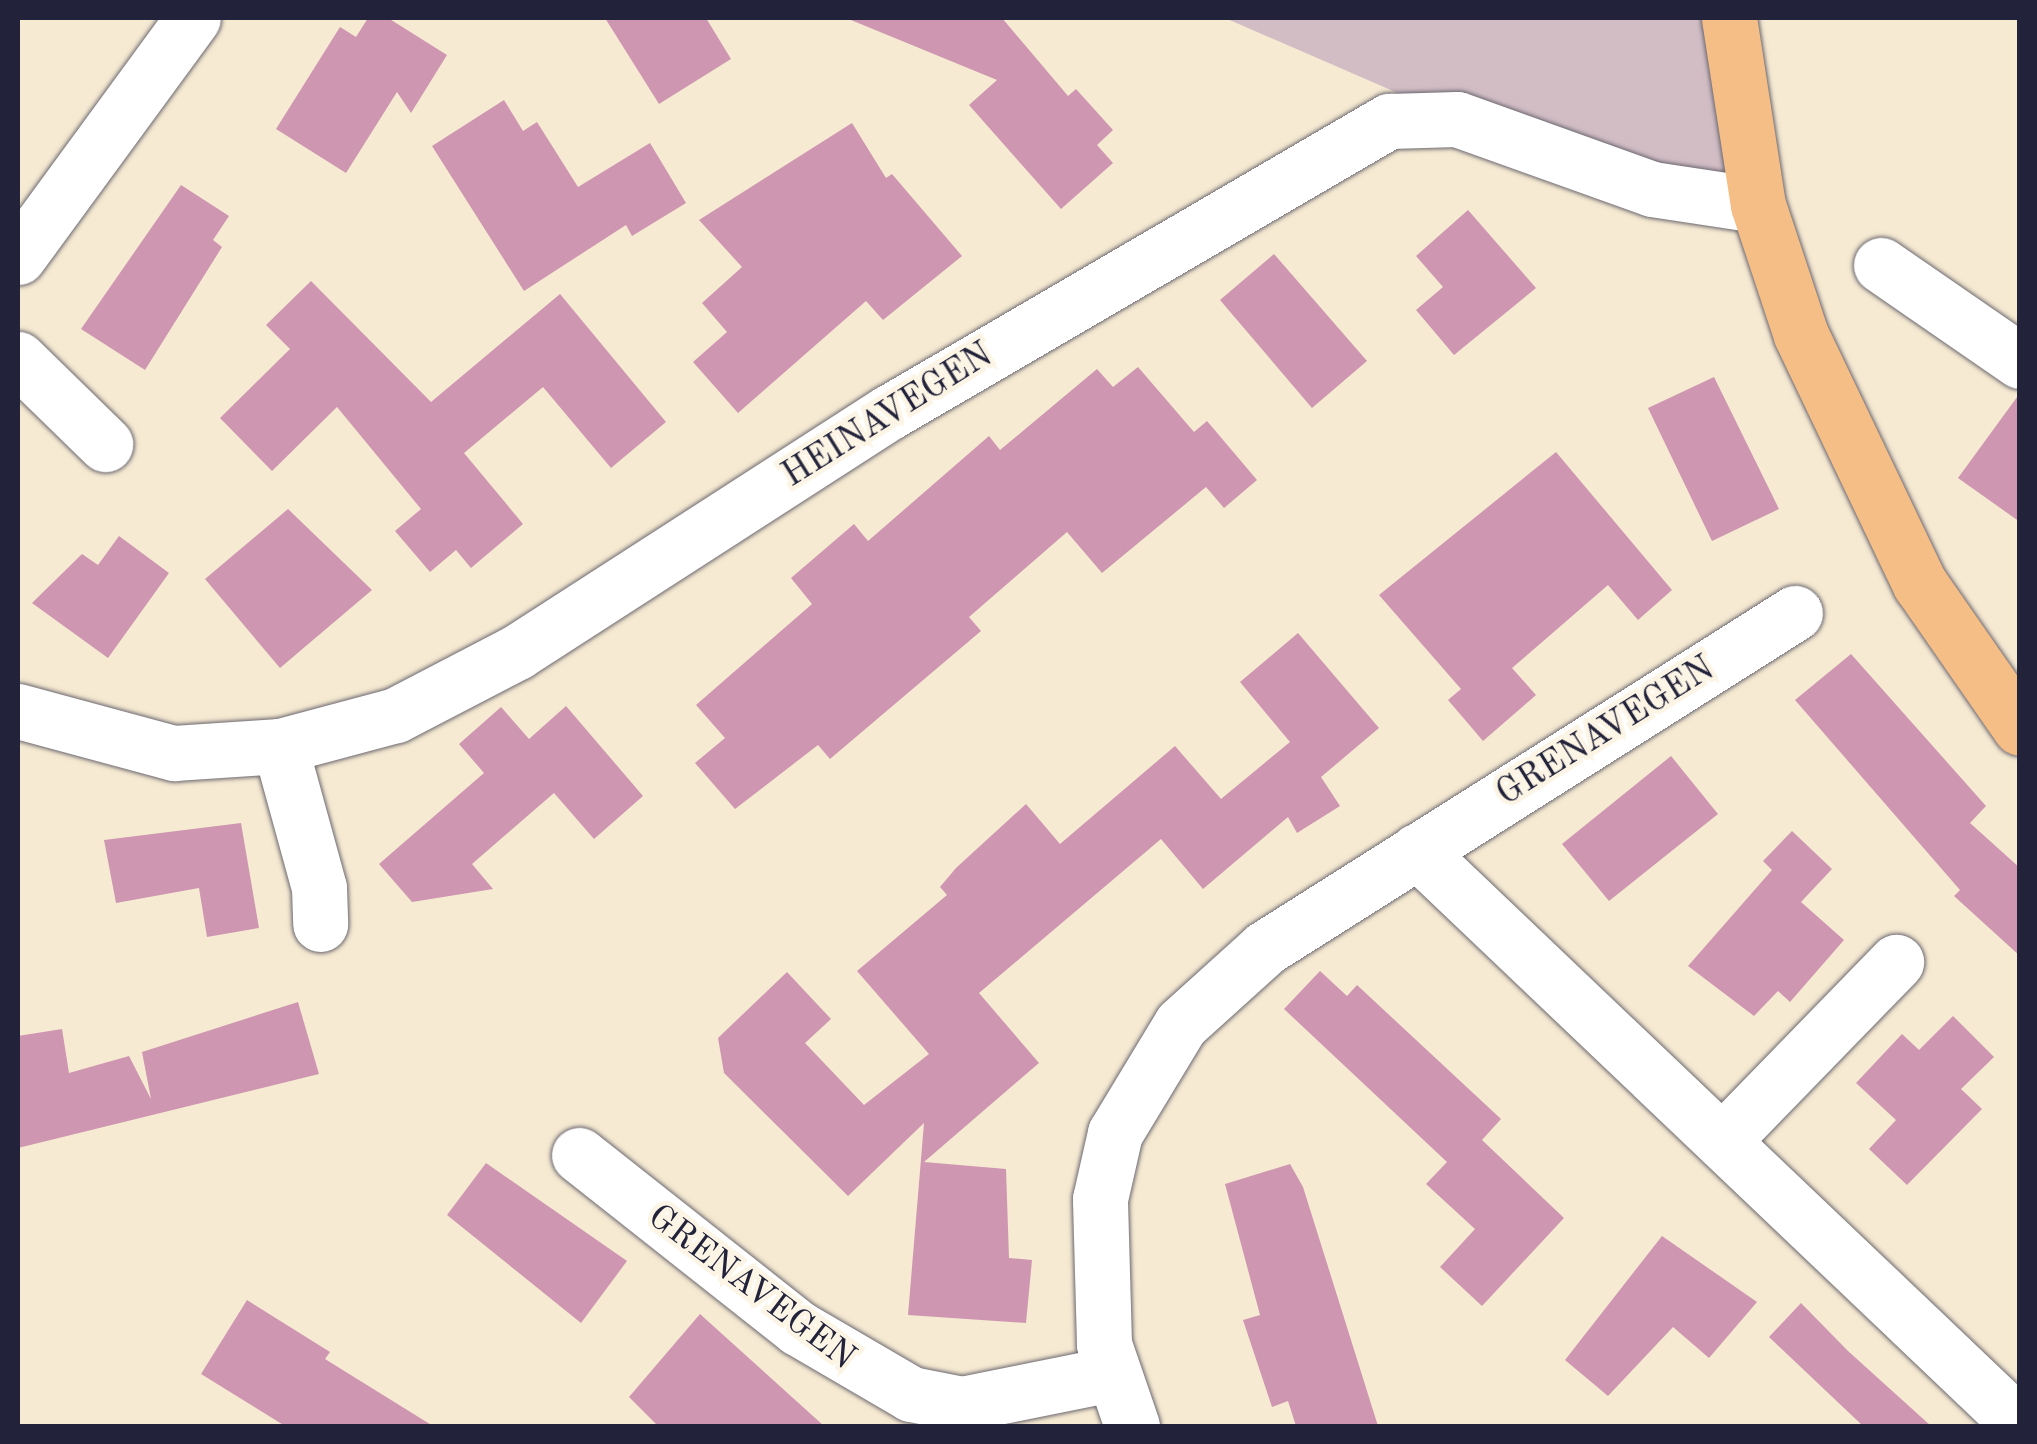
<!DOCTYPE html>
<style>
body{margin:0}
#map{position:relative;width:2037px;height:1444px;overflow:hidden;background:#f6ead2;font-family:"Old Standard TT",serif}
div>[style]{position:absolute}
[style*='--x']{left:calc(var(--x)*1px);top:calc(var(--y)*1px);width:calc(var(--w)*1px);rotate:calc(var(--a)*1deg)}
.industrial>*{inset:0;background:#d2bdc5}
.building>*{inset:0;background:#ce96b1}
.roads{filter:drop-shadow(0 0 2px #6c6870) drop-shadow(0 0 2px #6c6870)}
.minor>*{height:55px;margin:-27.5px;padding:0 27.5px;transform-origin:27.5px;border-radius:27.5px;background:#fff}
.major>*{height:55px;margin:-27.5px;padding:0 27.5px;transform-origin:27.5px;border-radius:27.5px;background:#f6be87}
span{translate:-50% -50%;white-space:nowrap;text-align:center;line-height:1.15;-webkit-text-stroke:9px #fcf5e5;paint-order:stroke}
.street-label{font-size:35px;color:#22223b}
.frame{position:absolute;inset:0;border:20px solid #22223b;pointer-events:none}
</style>
<div id="map">
<div class="industrial">
<i style="clip-path:polygon(1225px 18px,1746px 18px,1752px 206px,1430px 107px)"></i>
</div>
<div class="building">
<i style="clip-path:polygon(368px 18px,388px 18px,447px 55px,411px 113px,397px 92px,346px 173px,276px 129px,340px 27px,356px 37px)"></i>
<i style="clip-path:polygon(605px 18px,706px 18px,731px 59px,659px 104px)"></i>
<i style="clip-path:polygon(846px 18px,1002px 18px,1068px 96px,1076px 89px,1113px 130px,1097px 145px,1113px 163px,1061px 209px,969px 105px,997px 80px)"></i>
<i style="clip-path:polygon(504px 100px,523px 131px,537px 122px,578px 187px,650px 143px,686px 203px,632px 236px,626px 225px,524px 291px,432px 146px)"></i>
<i style="clip-path:polygon(852px 123px,886px 178px,892px 174px,962px 256px,883px 320px,866px 301px,738px 413px,693px 362px,727px 332px,702px 303px,742px 267px,699px 220px)"></i>
<i style="clip-path:polygon(181px 185px,229px 216px,213px 240px,222px 247px,145px 370px,81px 329px)"></i>
<i style="clip-path:polygon(1468px 210px,1536px 288px,1454px 355px,1416px 310px,1443px 287px,1416px 256px)"></i>
<i style="clip-path:polygon(1274px 254px,1367px 361px,1312px 408px,1220px 300px)"></i>
<i style="clip-path:polygon(311px 281px,431px 402px,560px 294px,666px 422px,611px 468px,543px 387px,464px 453px,523px 524px,471px 568px,456px 550px,430px 572px,395px 531px,421px 509px,337px 407px,272px 471px,220px 418px,290px 349px,266px 325px)"></i>
<i style="clip-path:polygon(1138px 367px,1194px 432px,1207px 421px,1257px 480px,1224px 508px,1206px 487px,1102px 573px,1067px 532px,969px 617px,981px 631px,830px 759px,818px 745px,735px 809px,695px 763px,725px 738px,696px 705px,812px 604px,791px 578px,854px 524px,868px 541px,989px 436px,1000px 450px,1097px 369px,1113px 387px)"></i>
<i style="clip-path:polygon(1714px 377px,1779px 509px,1712px 541px,1648px 408px)"></i>
<i style="clip-path:polygon(2020px 393px,2020px 522px,1958px 478px)"></i>
<i style="clip-path:polygon(1556px 452px,1672px 590px,1638px 620px,1608px 585px,1512px 668px,1536px 695px,1483px 741px,1448px 700px,1461px 689px,1379px 595px)"></i>
<i style="clip-path:polygon(288px 509px,372px 590px,280px 668px,205px 579px)"></i>
<i style="clip-path:polygon(119px 536px,169px 573px,108px 658px,32px 603px,82px 554px,98px 565px)"></i>
<i style="clip-path:polygon(1298px 633px,1379px 728px,1321px 777px,1340px 806px,1297px 833px,1288px 817px,1203px 889px,1161px 839px,979px 993px,1039px 1063px,924px 1162px,1006px 1169px,1009px 1258px,1032px 1260px,1026px 1323px,908px 1315px,924px 1123px,848px 1196px,724px 1073px,718px 1038px,787px 972px,831px 1019px,805px 1043px,864px 1105px,929px 1054px,857px 971px,947px 895px,940px 887px,956px 868px,1026px 804px,1060px 844px,1175px 746px,1221px 799px,1290px 742px,1240px 682px)"></i>
<i style="clip-path:polygon(1851px 654px,1986px 806px,1970px 823px,2020px 868px,2020px 956px,1954px 896px,1960px 890px,1795px 700px)"></i>
<i style="clip-path:polygon(566px 706px,643px 796px,594px 839px,554px 793px,472px 864px,493px 889px,412px 902px,379px 864px,484px 773px,459px 744px,501px 707px,529px 739px)"></i>
<i style="clip-path:polygon(1671px 756px,1718px 814px,1609px 901px,1562px 844px)"></i>
<i style="clip-path:polygon(241px 823px,259px 928px,207px 937px,199px 888px,116px 903px,104px 840px)"></i>
<i style="clip-path:polygon(1792px 831px,1832px 869px,1801px 902px,1844px 940px,1790px 1002px,1778px 991px,1754px 1016px,1688px 966px,1772px 870px,1763px 861px)"></i>
<i style="clip-path:polygon(1320px 971px,1347px 996px,1357px 985px,1501px 1119px,1482px 1140px,1564px 1218px,1482px 1306px,1440px 1267px,1475px 1229px,1426px 1184px,1447px 1162px,1284px 1009px)"></i>
<i style="clip-path:polygon(298px 1002px,319px 1074px,18px 1148px,18px 1036px,62px 1029px,69px 1073px,129px 1056px,151px 1099px,142px 1052px)"></i>
<i style="clip-path:polygon(1953px 1016px,1994px 1057px,1961px 1089px,1982px 1109px,1907px 1185px,1869px 1149px,1896px 1120px,1856px 1083px,1902px 1034px,1919px 1050px)"></i>
<i style="clip-path:polygon(486px 1163px,627px 1261px,581px 1323px,447px 1215px)"></i>
<i style="clip-path:polygon(1290px 1164px,1303px 1187px,1378px 1426px,1296px 1426px,1288px 1401px,1272px 1407px,1243px 1320px,1260px 1315px,1225px 1184px)"></i>
<i style="clip-path:polygon(1662px 1236px,1757px 1302px,1709px 1358px,1673px 1327px,1608px 1396px,1565px 1360px)"></i>
<i style="clip-path:polygon(247px 1300px,330px 1352px,325px 1359px,433px 1426px,285px 1426px,201px 1374px)"></i>
<i style="clip-path:polygon(1801px 1303px,1848px 1351px,1931px 1426px,1863px 1426px,1769px 1337px)"></i>
<i style="clip-path:polygon(700px 1314px,824px 1426px,658px 1426px,629px 1397px)"></i>
</div>
<div class="roads">
<div class="minor">
<i style="--x:18;--y:257;--w:296;--a:-53.8"></i>
<i style="--x:1881;--y:265;--w:169;--a:34.6"></i>
<i style="--x:18;--y:359;--w:122;--a:44.3"></i>
<i style="--x:18;--y:711;--w:162;--a:15.1"></i>
<i style="--x:174;--y:753;--w:106;--a:-3.8"></i>
<i style="--x:280;--y:746;--w:120;--a:-15"></i>
<i style="--x:396;--y:715;--w:136;--a:-27.5"></i>
<i style="--x:517;--y:652;--w:441;--a:-32.8"></i>
<i style="--x:888;--y:413;--w:580;--a:-30.24"></i>
<i style="--x:1389;--y:121;--w:68;--a:-1.7"></i>
<i style="--x:1457;--y:119;--w:207;--a:19.7"></i>
<i style="--x:1652;--y:189;--w:107;--a:8.6"></i>
<i style="--x:280;--y:746;--w:147;--a:74.6"></i>
<i style="--x:319;--y:888;--w:36;--a:88"></i>
<i style="--x:1417;--y:851;--w:833;--a:43.59"></i>
<i style="--x:1722;--y:1141;--w:250;--a:-45.8"></i>
<i style="--x:579;--y:1155;--w:279;--a:38.3"></i>
<i style="--x:798;--y:1328;--w:131;--a:30.3"></i>
<i style="--x:911;--y:1394;--w:52;--a:11.1"></i>
<i style="--x:962;--y:1404;--w:152;--a:-11.4"></i>
<i style="--x:1132;--y:1426;--w:87;--a:-108.9"></i>
<i style="--x:1104;--y:1344;--w:145;--a:-91.6"></i>
<i style="--x:1100;--y:1199;--w:68;--a:-77.2"></i>
<i style="--x:1115;--y:1133;--w:127;--a:-58.8"></i>
<i style="--x:1181;--y:1024;--w:113;--a:-42.1"></i>
<i style="--x:1265;--y:948;--w:627;--a:-32.3"></i>
</div>
<div class="major">
<i style="--x:1729;--y:18;--w:189;--a:81.2"></i>
<i style="--x:1758;--y:205;--w:137;--a:71.7"></i>
<i style="--x:1801;--y:335;--w:276;--a:64.5"></i>
<i style="--x:1920;--y:584;--w:175;--a:55.2"></i>
</div>
</div>
<div class="street-label">
<span style="left:888px;top:416px;rotate:-32deg">HEINAVEGEN</span>
<span style="left:1606px;top:732px;rotate:-32deg">GRENAVEGEN</span>
<span style="left:751px;top:1288px;rotate:37deg">GRENAVEGEN</span>
</div>
<div class="frame"></div>
</div>
